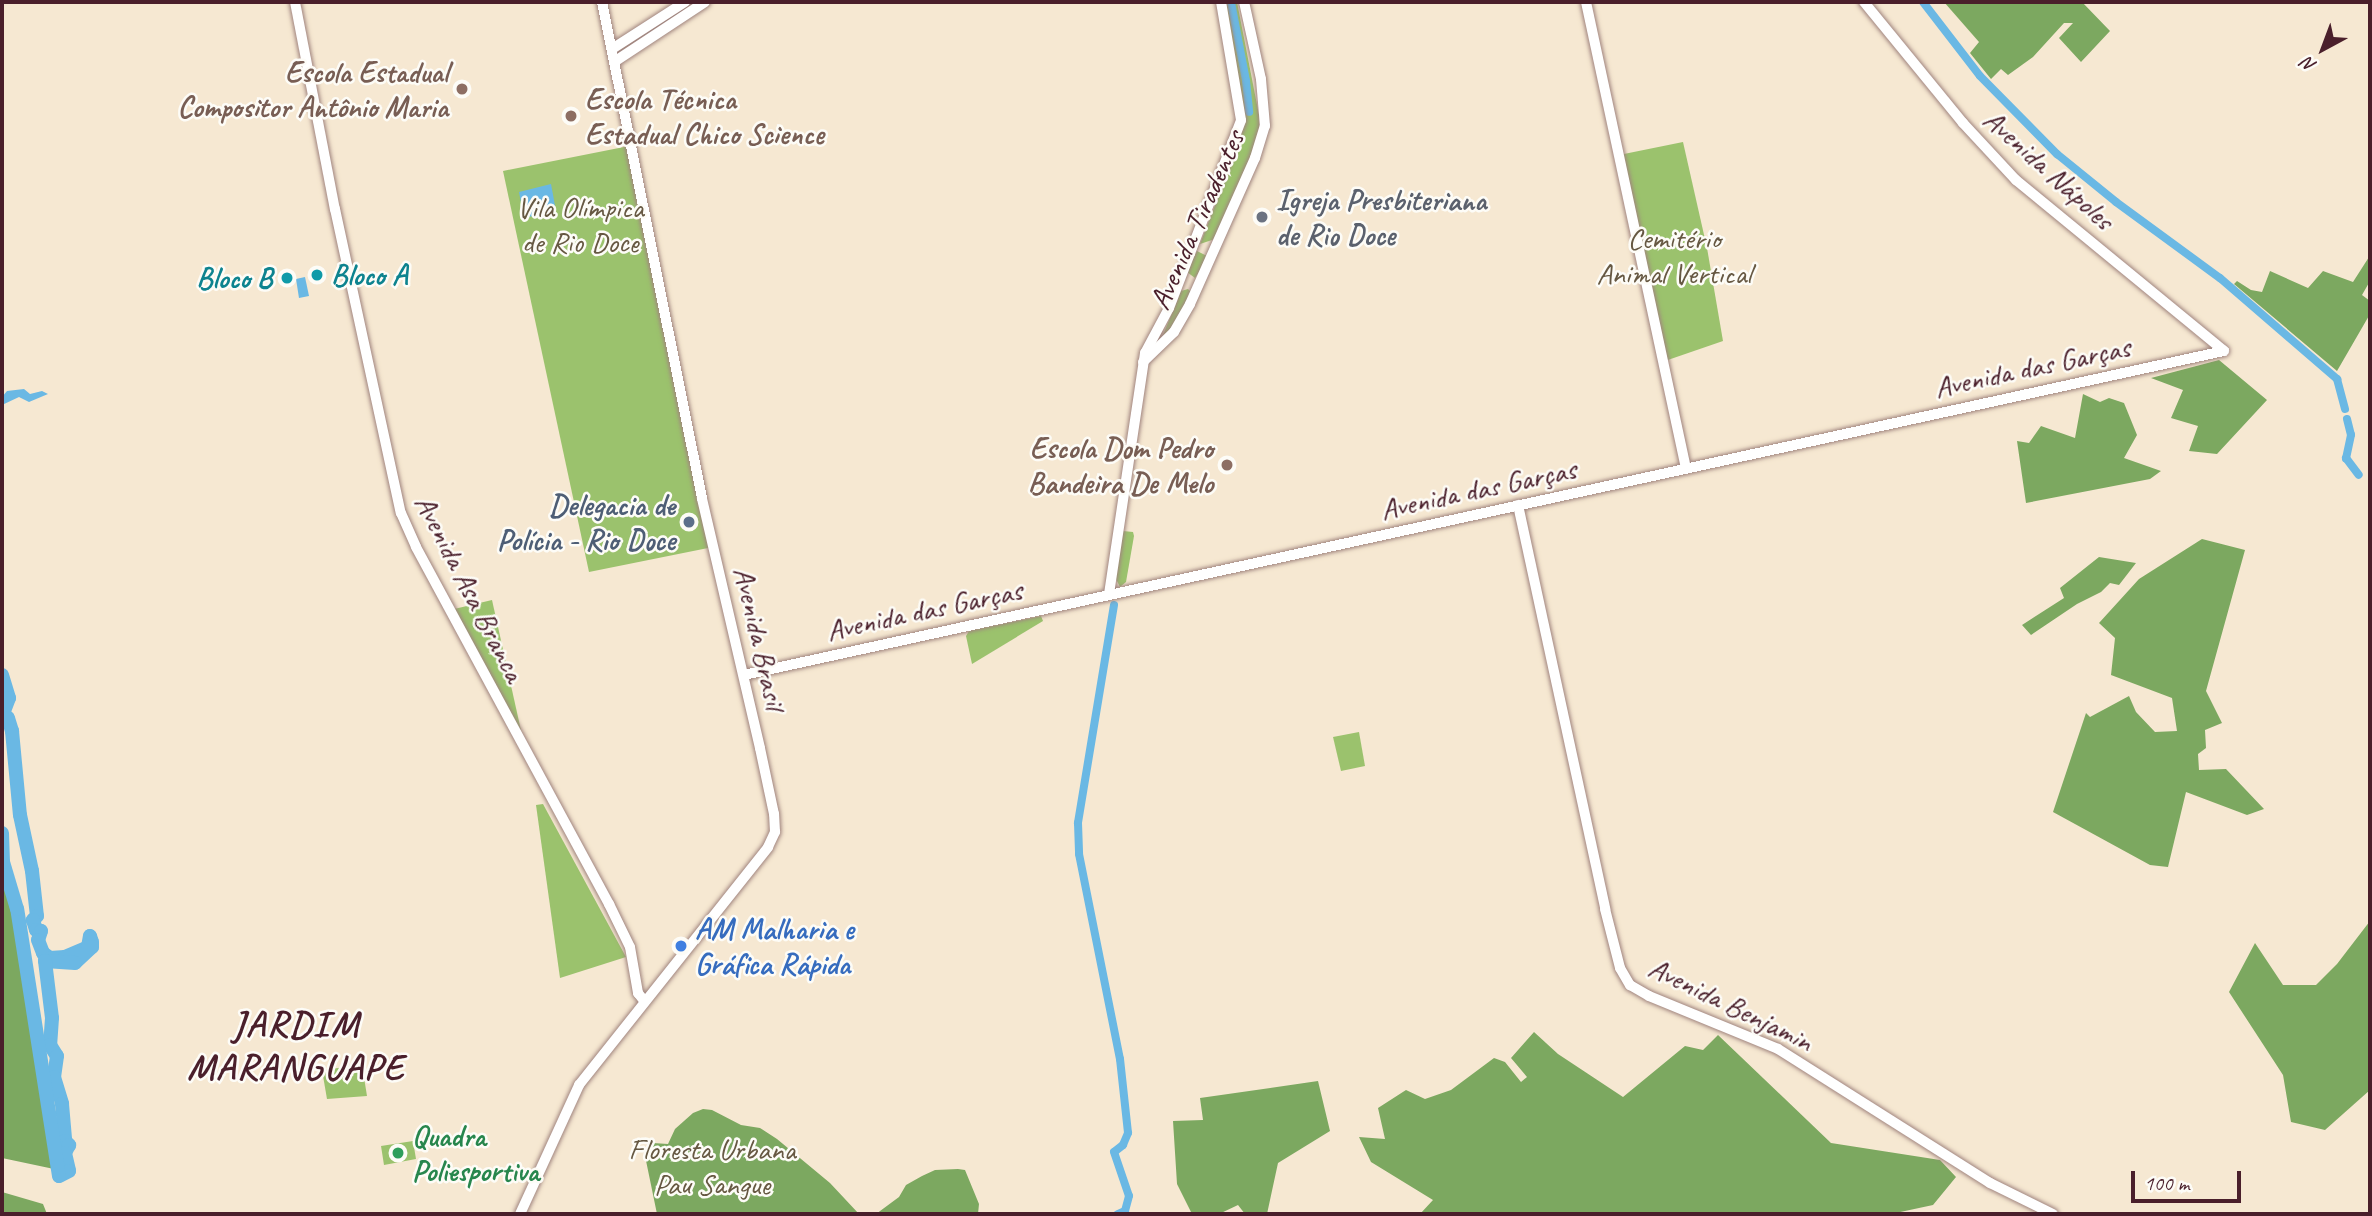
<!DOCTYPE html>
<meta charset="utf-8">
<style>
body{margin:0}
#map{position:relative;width:2372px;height:1216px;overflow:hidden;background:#f6e8d2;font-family:Caveat,sans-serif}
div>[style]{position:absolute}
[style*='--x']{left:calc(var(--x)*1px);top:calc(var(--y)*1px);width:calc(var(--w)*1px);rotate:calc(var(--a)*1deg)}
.green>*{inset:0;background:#9bc26d}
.forest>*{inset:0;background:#7ca860}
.water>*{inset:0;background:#6ab8e4}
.canal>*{height:8px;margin:-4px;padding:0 4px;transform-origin:4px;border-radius:4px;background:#6ab8e4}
.river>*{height:14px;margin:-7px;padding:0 7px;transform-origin:7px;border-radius:7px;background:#6ab8e4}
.roads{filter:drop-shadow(0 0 2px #a0847e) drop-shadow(0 0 2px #a0847e)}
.secondary>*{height:10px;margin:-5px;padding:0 5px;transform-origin:5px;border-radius:5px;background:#fff}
.primary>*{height:10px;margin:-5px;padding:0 5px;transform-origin:5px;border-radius:5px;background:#fff}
.dots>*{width:19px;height:19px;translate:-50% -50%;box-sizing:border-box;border:4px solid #fdfcf7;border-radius:50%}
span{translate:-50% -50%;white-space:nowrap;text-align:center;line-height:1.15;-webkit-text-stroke:5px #fdfcf7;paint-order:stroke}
.education-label{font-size:30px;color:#785e54;font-weight:700}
.right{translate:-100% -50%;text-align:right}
.left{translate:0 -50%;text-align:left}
.street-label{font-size:30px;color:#4a1f2b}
.worship-label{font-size:30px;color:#5b616d;font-weight:700}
.park-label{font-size:30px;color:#665842}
.culture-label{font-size:30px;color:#0d838f;font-weight:700}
.service-label{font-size:30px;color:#4e5e75;font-weight:700}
.shop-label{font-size:30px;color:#366cbe;font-weight:700}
.leisure-label{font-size:30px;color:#27864d;font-weight:700}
.district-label{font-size:37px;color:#4a1f2b;font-weight:700;letter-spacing:2px}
.frame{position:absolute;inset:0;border:4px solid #4a1f2b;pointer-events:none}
.north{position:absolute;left:2288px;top:14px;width:70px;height:70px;-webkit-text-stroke:5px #fdfcf7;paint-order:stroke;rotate:221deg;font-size:19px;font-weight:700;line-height:28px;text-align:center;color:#4a1f2b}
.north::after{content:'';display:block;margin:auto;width:24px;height:32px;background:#4a1f2b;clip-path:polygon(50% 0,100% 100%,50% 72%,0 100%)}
.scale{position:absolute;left:2131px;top:1171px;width:110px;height:32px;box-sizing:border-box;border:4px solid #4a1f2b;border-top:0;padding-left:9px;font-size:21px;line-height:24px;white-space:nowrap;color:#4a1f2b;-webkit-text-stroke:5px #fdfcf7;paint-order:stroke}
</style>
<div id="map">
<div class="green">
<i style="clip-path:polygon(1221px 2px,1237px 2px,1259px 115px,1259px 143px,1218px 238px,1200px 244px,1238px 146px,1243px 116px)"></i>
<i style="clip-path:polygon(1683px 142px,1707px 248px,1723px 341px,1662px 362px,1619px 155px)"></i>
<i style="clip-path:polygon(629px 146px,713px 547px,589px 572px,503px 171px)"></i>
<i style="clip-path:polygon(1197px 251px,1209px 257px,1195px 278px,1187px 272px)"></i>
<i style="clip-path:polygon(1188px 289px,1191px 292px,1176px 328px,1161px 340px,1181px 291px)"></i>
<i style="clip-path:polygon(1123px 531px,1133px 532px,1134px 536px,1126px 582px,1120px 587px,1115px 577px)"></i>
<i style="clip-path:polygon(492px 600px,524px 744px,450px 610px)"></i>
<i style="clip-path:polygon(1041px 616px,1043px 621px,972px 664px,966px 636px,969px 631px)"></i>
<i style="clip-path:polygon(1359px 732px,1365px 766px,1341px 771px,1333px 737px)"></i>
<i style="clip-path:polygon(543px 804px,626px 957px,560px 978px,536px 805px)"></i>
<i style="clip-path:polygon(362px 1065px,367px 1096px,327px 1099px,322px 1070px)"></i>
<i style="clip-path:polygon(413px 1141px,416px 1159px,384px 1165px,381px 1146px)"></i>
</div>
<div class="forest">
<i style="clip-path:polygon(1944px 2px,2082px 2px,2110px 31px,2081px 62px,2059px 38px,2073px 23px,2064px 23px,2033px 57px,2008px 75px,2001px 69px,1991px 79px,1970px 53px,1979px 42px)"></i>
<i style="clip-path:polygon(2369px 257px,2370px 281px,2362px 295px,2370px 301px,2370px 314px,2337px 371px,2234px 284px,2237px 281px,2251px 290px,2262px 292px,2270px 271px,2308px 288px,2323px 271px,2353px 282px)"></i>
<i style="clip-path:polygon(2219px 360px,2267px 400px,2217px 454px,2189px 451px,2198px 426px,2171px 418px,2183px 390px,2151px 378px)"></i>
<i style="clip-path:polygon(2083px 394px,2100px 402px,2109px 398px,2124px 403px,2137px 435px,2124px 458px,2161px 471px,2150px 479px,2026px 503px,2017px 441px,2029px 443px,2041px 426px,2075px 438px)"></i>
<i style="clip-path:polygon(2202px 539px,2245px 550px,2206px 691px,2222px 723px,2205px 730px,2206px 748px,2198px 754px,2199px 770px,2226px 769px,2264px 809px,2247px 815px,2186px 792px,2168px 867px,2150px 865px,2053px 812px,2086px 713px,2090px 717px,2129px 696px,2136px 712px,2155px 732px,2177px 731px,2172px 698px,2111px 675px,2115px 638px,2099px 623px,2139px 579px)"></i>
<i style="clip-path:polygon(2099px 557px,2136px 563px,2119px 585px,2110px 583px,2101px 592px,2077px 604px,2031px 635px,2022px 625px,2064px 598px,2060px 588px)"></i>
<i style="clip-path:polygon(2px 865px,16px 915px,16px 940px,22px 953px,21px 963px,38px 1042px,47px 1097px,45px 1110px,51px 1125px,56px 1163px,54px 1169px,2px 1158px)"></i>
<i style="clip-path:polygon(2370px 921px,2370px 1090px,2325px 1130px,2291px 1122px,2283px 1075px,2229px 992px,2255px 943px,2283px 985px,2316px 985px,2337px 964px)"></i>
<i style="clip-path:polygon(1534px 1032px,1558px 1054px,1623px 1097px,1685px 1046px,1703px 1050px,1718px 1035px,1831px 1143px,1940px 1160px,1956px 1177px,1933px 1205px,1891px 1214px,1420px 1214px,1433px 1200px,1371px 1162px,1359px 1137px,1385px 1139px,1378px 1108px,1406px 1090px,1425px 1099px,1451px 1090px,1494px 1058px,1505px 1062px,1521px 1082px,1527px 1077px,1511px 1058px)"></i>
<i style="clip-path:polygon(1318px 1081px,1330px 1131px,1278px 1163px,1267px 1214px,1245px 1214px,1238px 1205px,1219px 1214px,1192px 1214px,1177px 1184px,1173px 1121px,1203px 1120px,1200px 1098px)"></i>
<i style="clip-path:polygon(703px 1109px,712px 1110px,741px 1125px,760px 1128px,777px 1139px,830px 1183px,859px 1214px,657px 1214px,644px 1151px,653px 1143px,668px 1144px,675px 1129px,693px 1113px)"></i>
<i style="clip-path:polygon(958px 1169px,965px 1170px,979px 1204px,978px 1214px,876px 1214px,899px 1197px,906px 1185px,922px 1176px,935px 1170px)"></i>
<i style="clip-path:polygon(2px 1192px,43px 1204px,47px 1214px,2px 1214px)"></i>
</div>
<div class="water">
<i style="clip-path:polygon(551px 184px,556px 211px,524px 218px,519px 192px)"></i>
<i style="clip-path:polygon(305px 277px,309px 296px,299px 298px,296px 279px)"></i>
<i style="clip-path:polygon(24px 389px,30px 394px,42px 391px,48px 394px,29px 402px,19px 397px,2px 405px,2px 397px,7px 391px)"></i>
</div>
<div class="canal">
<i style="--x:1231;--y:2;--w:80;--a:79.2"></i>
<i style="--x:1246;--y:81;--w:31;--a:84"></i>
<i style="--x:1923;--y:2;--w:93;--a:52.4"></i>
<i style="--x:1980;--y:76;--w:110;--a:45.4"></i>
<i style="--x:2057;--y:154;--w:76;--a:39.1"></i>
<i style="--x:2116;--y:202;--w:129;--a:36.2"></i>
<i style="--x:2220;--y:278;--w:155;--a:40.8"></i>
<i style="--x:2337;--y:379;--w:31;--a:75"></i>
<i style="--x:2347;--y:419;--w:16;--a:76"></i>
<i style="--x:2351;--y:435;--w:24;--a:102"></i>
<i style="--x:2346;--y:458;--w:21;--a:53"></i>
<i style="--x:1114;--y:605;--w:221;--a:99.4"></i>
<i style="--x:1078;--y:823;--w:31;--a:88"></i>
<i style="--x:1079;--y:854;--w:209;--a:78.7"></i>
<i style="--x:1120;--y:1059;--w:74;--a:83.8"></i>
<i style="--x:1128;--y:1133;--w:13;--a:113"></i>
<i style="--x:1123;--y:1145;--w:11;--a:142"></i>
<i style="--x:1114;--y:1152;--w:46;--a:71.2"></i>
<i style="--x:1129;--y:1196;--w:16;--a:105"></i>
<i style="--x:1125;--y:1211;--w:8;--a:157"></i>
</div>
<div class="river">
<i style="--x:2;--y:675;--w:24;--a:73"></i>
<i style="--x:9;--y:698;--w:17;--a:111"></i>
<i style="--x:3;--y:714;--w:6;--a:39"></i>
<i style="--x:8;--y:718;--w:14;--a:73"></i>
<i style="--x:12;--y:731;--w:84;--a:84.6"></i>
<i style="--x:20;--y:815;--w:57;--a:77.9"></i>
<i style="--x:32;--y:871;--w:45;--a:83.7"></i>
<i style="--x:37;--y:916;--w:6;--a:135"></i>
<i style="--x:33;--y:920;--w:10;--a:73"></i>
<i style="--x:36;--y:930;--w:5;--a:11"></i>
<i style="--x:41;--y:931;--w:9;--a:108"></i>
<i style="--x:38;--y:940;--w:14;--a:69"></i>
<i style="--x:43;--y:953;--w:9;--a:36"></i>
<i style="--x:50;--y:958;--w:15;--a:-4"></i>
<i style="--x:65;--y:957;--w:25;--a:-23"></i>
<i style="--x:88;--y:947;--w:11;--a:-80"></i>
<i style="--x:90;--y:936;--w:6;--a:72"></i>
<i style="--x:92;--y:942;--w:5;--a:90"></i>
<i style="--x:92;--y:947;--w:23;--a:137"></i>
<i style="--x:75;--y:963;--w:30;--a:-176"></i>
<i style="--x:45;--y:961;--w:57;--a:83"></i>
<i style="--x:52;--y:1018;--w:27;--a:94"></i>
<i style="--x:50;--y:1045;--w:13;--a:58"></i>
<i style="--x:57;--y:1056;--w:21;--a:98"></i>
<i style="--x:54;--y:1077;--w:28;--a:73"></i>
<i style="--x:62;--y:1104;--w:37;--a:85"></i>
<i style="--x:65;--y:1141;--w:6;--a:45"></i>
<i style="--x:69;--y:1145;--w:9;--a:117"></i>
<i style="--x:65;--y:1153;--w:18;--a:77"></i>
<i style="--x:69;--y:1171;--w:11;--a:153"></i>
<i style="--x:59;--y:1176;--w:270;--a:-98.9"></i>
<i style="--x:17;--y:909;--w:49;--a:-106.6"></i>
<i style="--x:3;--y:862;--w:29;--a:-92"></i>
</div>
<div class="roads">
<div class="secondary">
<i style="--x:295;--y:2;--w:211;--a:79.1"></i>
<i style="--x:335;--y:209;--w:311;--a:77.8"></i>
<i style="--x:401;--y:513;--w:37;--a:66"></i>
<i style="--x:416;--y:547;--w:406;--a:61.6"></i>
<i style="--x:609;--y:904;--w:48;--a:64"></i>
<i style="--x:630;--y:947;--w:47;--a:80.1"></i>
<i style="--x:638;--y:993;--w:11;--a:52"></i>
<i style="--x:1586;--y:2;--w:477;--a:77.9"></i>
<i style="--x:1864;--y:2;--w:156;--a:50.7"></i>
<i style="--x:1963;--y:123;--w:78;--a:47.1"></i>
<i style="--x:2016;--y:180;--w:269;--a:39.4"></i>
<i style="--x:612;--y:49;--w:87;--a:-32.8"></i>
<i style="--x:614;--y:62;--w:109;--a:-33.4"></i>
<i style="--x:1143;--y:362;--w:43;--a:-44.1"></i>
<i style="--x:1174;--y:332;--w:32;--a:-60"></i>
<i style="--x:1190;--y:304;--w:160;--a:-66"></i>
<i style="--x:1255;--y:158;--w:34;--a:-73"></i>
<i style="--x:1265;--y:126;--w:47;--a:-94.9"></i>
<i style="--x:1261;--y:79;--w:79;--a:-102.4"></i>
<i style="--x:1518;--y:505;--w:413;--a:77.8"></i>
<i style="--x:1605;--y:909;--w:61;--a:75.7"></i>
<i style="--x:1620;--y:968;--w:20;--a:60"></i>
<i style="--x:1630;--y:985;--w:22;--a:30"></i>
<i style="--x:1649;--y:996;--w:139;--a:22.3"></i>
<i style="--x:1778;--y:1049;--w:251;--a:32.3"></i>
<i style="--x:1990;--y:1183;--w:70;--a:26.2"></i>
<i style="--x:1109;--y:594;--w:244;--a:-81.5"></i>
<i style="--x:1145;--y:353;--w:51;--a:-61.9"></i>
<i style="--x:1169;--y:308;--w:201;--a:-69"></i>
<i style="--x:1241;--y:120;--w:120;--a:-99.6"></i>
<i style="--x:744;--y:675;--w:1515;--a:-12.35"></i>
</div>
<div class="primary">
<i style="--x:520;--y:1214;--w:142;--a:-65.4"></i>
<i style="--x:579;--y:1085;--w:304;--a:-51.5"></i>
<i style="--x:768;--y:847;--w:17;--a:-65"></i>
<i style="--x:775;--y:832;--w:18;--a:-93"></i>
<i style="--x:774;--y:814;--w:67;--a:-102"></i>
<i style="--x:760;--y:748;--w:257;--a:-103.1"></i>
<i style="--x:702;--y:498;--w:506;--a:-101.4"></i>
</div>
</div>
<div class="dots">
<i style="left:462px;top:89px;background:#8d6e63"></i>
<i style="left:571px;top:116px;background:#8d6e63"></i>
<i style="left:1262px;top:217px;background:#6b7280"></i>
<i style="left:317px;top:275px;background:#0f9aa8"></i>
<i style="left:287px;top:278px;background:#0f9aa8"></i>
<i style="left:1227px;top:465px;background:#8d6e63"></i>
<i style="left:689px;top:522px;background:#5c6f8a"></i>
<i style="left:681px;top:946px;background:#3f7fe0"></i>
<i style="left:398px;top:1153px;background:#2e9e5b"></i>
</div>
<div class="education-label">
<span class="right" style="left:448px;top:89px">Escola Estadual<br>Compositor Antônio Maria</span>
<span class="left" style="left:585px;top:116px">Escola Técnica<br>Estadual Chico Science</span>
<span class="right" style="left:1213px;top:465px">Escola Dom Pedro<br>Bandeira De Melo</span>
</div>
<div class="street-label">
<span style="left:2049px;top:169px;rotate:42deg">Avenida Nápoles</span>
<span style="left:1197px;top:220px;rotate:-66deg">Avenida Tiradentes</span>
<span style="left:2032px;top:367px;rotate:-12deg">Avenida das Garças</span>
<span style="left:1478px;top:489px;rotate:-12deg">Avenida das Garças</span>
<span style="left:470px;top:588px;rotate:63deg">Avenida Asa Branca</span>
<span style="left:924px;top:610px;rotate:-12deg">Avenida das Garças</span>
<span style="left:760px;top:638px;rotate:77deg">Avenida Brasil</span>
<span style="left:1731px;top:1004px;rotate:26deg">Avenida Benjamin</span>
</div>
<div class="worship-label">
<span class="left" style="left:1276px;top:217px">Igreja Presbiteriana<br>de Rio Doce</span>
</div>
<div class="park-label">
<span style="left:580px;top:224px">Vila Olímpica<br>de Rio Doce</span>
<span style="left:1674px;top:255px">Cemitério<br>Animal Vertical</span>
<span style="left:712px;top:1166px">Floresta Urbana<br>Pau Sangue</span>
</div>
<div class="culture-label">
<span class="left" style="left:331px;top:275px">Bloco A</span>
<span class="right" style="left:273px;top:278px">Bloco B</span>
</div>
<div class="service-label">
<span class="right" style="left:675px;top:522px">Delegacia de<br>Polícia - Rio Doce</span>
</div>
<div class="shop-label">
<span class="left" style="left:695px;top:946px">AM Malharia e<br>Gráfica Rápida</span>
</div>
<div class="leisure-label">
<span class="left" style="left:412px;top:1153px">Quadra<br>Poliesportiva</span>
</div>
<div class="district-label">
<span style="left:296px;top:1046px">JARDIM<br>MARANGUAPE</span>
</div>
<div class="frame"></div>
<div class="north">N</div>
<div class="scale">100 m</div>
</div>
